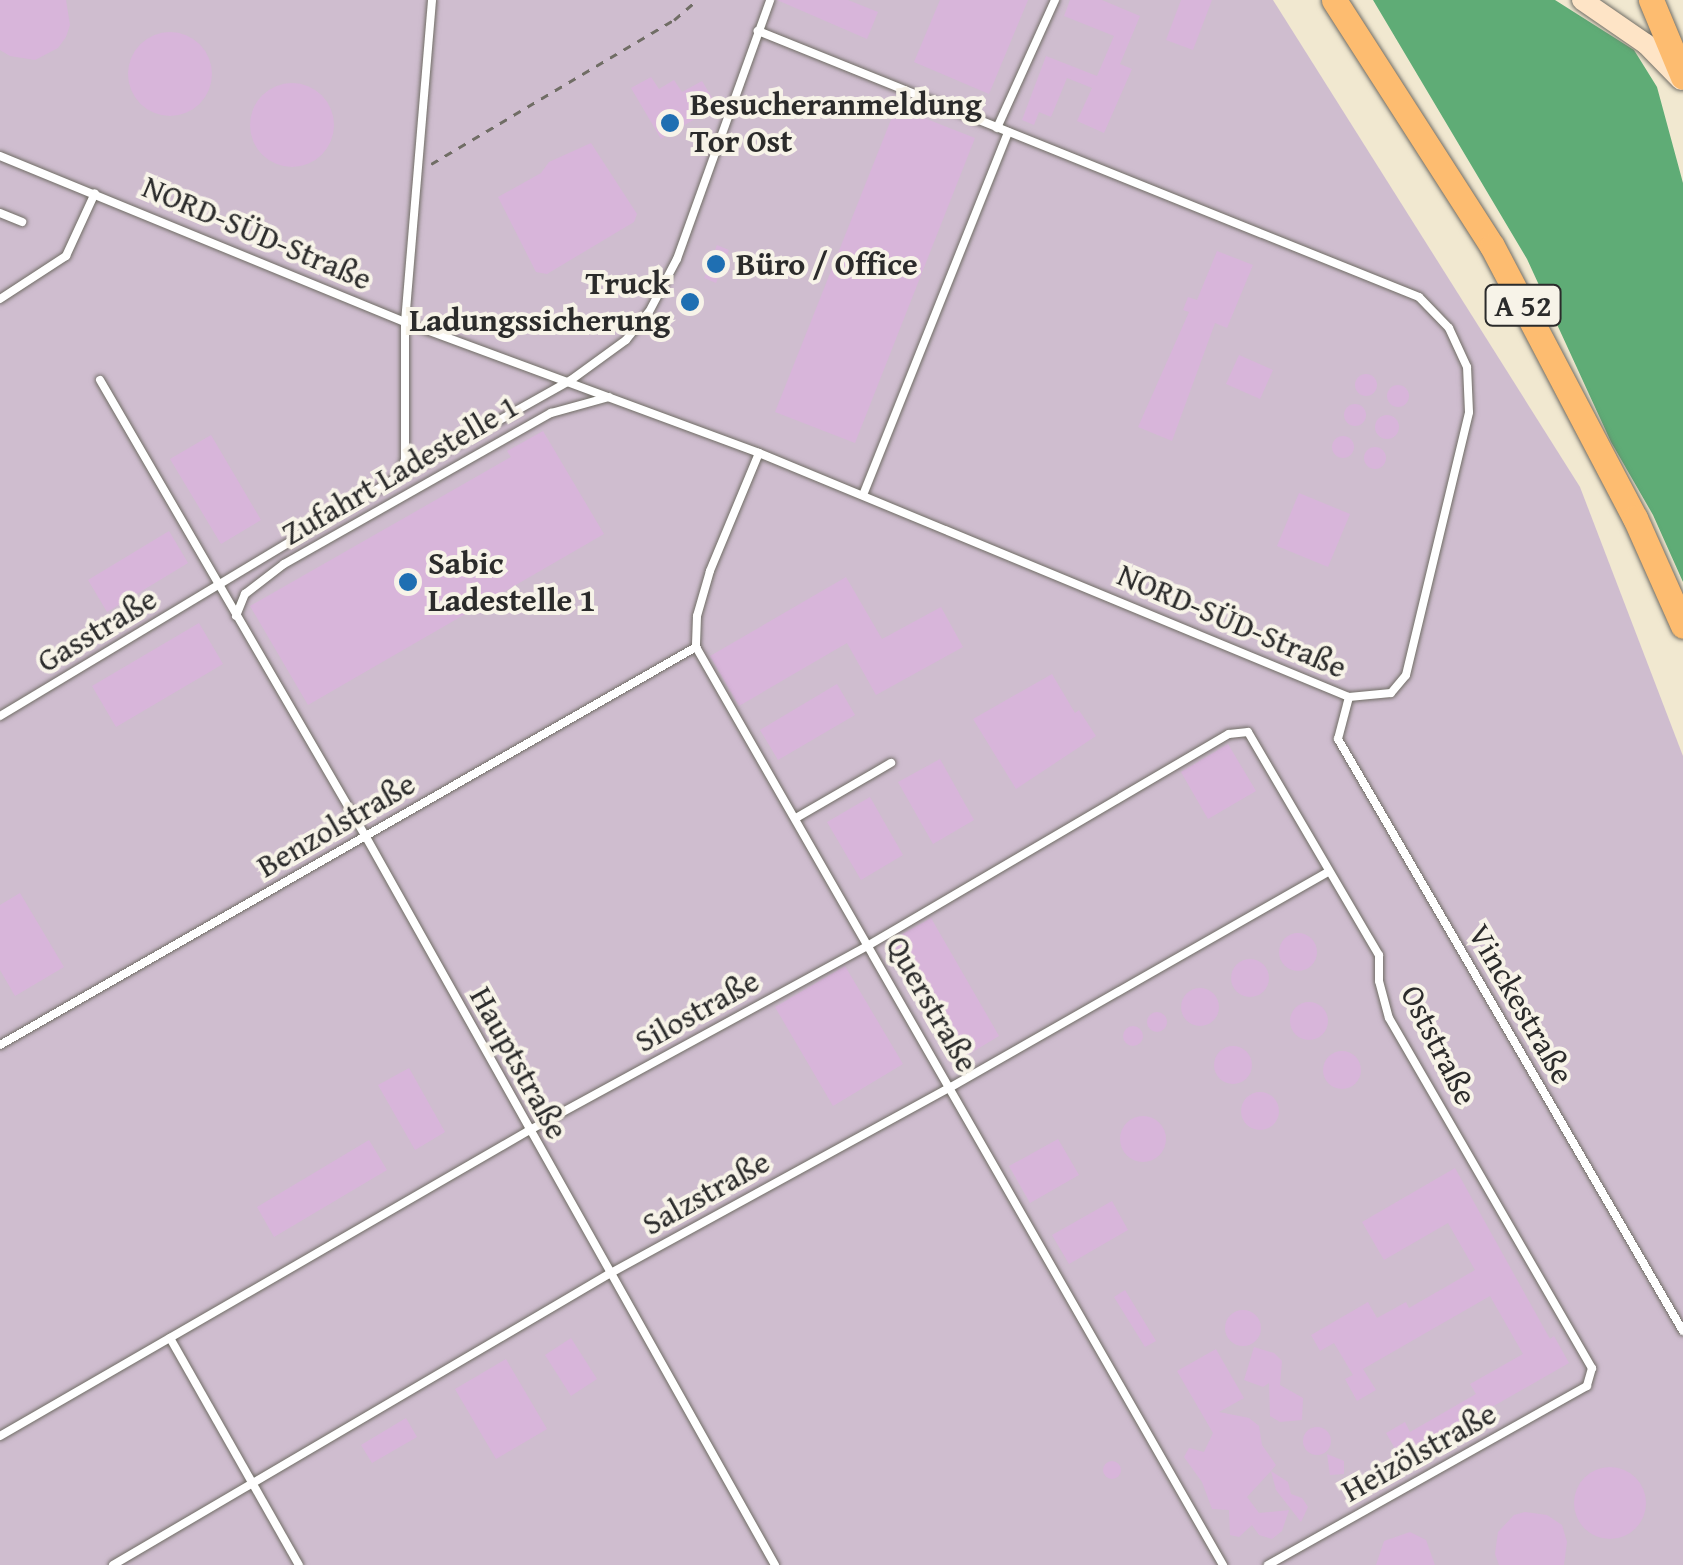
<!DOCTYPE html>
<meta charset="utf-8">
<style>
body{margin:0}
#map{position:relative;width:1683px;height:1565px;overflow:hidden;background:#f1e8d0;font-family:"Gentium Book Plus",serif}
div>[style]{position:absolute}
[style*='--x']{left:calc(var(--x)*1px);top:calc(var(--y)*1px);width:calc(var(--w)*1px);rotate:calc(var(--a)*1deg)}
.industrial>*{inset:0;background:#cfbdcf}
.forest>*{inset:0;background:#5fac76}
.building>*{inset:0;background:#d8b5da}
.round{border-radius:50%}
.path>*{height:2.5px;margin-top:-1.25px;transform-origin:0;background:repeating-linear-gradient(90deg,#706d65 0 8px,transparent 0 16px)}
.roads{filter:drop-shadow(0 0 2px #706d65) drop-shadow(0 0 2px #706d65)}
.lane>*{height:8px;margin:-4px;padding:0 4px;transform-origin:4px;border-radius:4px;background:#fff}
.secondary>*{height:20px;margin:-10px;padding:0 10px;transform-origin:10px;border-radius:10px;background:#fee4c6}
.highway>*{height:25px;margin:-12.5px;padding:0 12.5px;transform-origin:12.5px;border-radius:12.5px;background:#fdbc70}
.dots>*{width:28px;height:28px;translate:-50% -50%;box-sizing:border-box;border:5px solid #f7f3e8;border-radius:50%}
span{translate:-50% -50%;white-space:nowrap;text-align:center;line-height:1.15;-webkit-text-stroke:8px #f7f3e8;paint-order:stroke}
.shield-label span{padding:2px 8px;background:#f7f3e8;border:2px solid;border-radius:8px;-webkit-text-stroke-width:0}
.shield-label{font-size:30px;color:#2b2b2b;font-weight:700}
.poi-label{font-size:32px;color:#2b2b2b;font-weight:700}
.left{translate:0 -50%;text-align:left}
.right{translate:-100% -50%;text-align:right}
.street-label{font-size:32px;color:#2b2b2b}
</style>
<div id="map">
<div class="industrial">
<i style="clip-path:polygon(0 0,1273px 0,1580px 487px,1683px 756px,1683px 1565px,0 1565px)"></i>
</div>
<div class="forest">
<i style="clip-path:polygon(1373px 0,1555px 0,1634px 50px,1657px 87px,1683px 183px,1683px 582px,1653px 515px,1611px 442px,1527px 259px)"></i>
</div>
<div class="building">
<i style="clip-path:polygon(0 0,66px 0,70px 25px,66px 37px,58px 48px,35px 60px,10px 56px,0 50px)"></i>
<i style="clip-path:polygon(777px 0,848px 0,878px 12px,867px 39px)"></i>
<i style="clip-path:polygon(940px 0,1028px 0,989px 94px,914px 62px)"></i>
<i style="clip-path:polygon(1070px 0,1102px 0,1140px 16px,1120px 64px,1132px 69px,1104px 133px,1077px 121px,1092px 88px,1067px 78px,1051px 117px,1039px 112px,1034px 125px,1022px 120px,1046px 56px,1097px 76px,1114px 36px,1064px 16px)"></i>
<i style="clip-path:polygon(1181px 0,1212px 0,1193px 50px,1166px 40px)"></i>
<i class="round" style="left:128px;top:32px;width:84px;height:84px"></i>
<i style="clip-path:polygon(651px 77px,659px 89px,674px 80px,682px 92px,702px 81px,717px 106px,661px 139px,631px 88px)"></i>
<i class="round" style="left:250px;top:83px;width:84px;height:84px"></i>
<i style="clip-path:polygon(896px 107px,975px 138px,855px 443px,775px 412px)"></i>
<i style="clip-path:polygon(591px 143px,637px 214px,634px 222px,547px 274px,536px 272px,498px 197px,541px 173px,549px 162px)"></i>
<i style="clip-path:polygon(717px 245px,729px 250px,716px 283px,704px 278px)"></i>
<i style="clip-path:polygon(1217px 251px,1253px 265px,1227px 328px,1215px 323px,1172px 441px,1138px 427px,1189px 312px,1183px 310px,1188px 297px,1197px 300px)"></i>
<i style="clip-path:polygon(1239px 355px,1273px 370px,1260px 399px,1226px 384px)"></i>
<i class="round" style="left:1355px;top:374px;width:22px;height:22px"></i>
<i class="round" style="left:1387px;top:385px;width:22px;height:22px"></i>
<i class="round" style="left:1344px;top:404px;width:22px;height:22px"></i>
<i class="round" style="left:1375px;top:415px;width:24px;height:24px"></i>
<i style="clip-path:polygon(543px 431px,604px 534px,308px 705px,250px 606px,511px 457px,507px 451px)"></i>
<i style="clip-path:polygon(211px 435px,261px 520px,221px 544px,170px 459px)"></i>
<i class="round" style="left:1332px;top:436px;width:22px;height:22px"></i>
<i class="round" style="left:1364px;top:447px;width:22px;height:22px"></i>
<i style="clip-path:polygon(1299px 493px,1350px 514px,1328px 567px,1277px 546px)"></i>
<i style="clip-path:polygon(169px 531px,188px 563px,107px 612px,88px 580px)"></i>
<i style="clip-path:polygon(846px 577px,882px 639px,941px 607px,963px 647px,876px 695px,847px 643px,739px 706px,710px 656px)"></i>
<i style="clip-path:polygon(199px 623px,223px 664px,116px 727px,92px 686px)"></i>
<i style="clip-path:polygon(1052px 674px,1075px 713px,1079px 710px,1096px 736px,1016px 789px,973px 719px)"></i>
<i style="clip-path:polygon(837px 684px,855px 715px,778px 760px,760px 730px)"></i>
<i style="clip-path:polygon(1228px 744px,1256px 791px,1208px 819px,1181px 772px)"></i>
<i style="clip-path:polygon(940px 759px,974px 820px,933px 844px,898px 782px)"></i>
<i style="clip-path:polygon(870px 797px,903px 855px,861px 880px,827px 822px)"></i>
<i style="clip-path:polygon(20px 893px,64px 967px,15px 996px,0 970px,0 905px)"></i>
<i style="clip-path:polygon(931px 918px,999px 1036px,959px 1060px,890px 941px)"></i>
<i class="round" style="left:1279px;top:933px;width:38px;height:38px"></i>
<i class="round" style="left:1231px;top:959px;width:38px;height:38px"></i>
<i style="clip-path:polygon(845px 966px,903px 1064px,833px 1106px,775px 1007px)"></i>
<i class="round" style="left:1181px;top:988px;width:38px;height:38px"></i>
<i class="round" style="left:1290px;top:1002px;width:38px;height:38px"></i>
<i class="round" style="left:1147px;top:1012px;width:20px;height:20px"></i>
<i class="round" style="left:1123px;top:1026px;width:20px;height:20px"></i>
<i class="round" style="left:1214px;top:1046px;width:38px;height:38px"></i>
<i class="round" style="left:1323px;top:1051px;width:38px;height:38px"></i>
<i style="clip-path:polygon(409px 1068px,445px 1132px,415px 1150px,378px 1085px)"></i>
<i class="round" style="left:1241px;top:1092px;width:38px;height:38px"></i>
<i class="round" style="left:1120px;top:1116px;width:46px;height:46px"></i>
<i style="clip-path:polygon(1058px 1139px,1079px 1175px,1030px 1203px,1009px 1166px)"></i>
<i style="clip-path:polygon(369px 1140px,387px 1170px,274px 1237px,257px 1207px)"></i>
<i style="clip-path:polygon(1455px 1168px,1550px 1339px,1554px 1336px,1569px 1363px,1401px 1459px,1386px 1433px,1405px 1422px,1410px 1432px,1476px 1394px,1470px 1384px,1523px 1354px,1490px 1296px,1363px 1369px,1376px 1390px,1357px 1401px,1345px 1379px,1353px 1375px,1334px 1343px,1320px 1351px,1311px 1335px,1368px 1302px,1377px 1318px,1406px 1302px,1409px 1308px,1475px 1270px,1448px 1223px,1384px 1260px,1362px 1222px)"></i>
<i style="clip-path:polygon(1112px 1201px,1128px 1230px,1069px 1264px,1052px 1235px)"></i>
<i style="clip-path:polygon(1125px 1290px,1156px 1341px,1145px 1347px,1114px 1297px)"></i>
<i class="round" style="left:1225px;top:1310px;width:36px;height:36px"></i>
<i style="clip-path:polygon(571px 1338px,597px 1379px,571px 1396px,545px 1355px)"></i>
<i style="clip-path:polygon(1254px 1347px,1274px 1353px,1282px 1361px,1280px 1385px,1303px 1398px,1302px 1420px,1280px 1422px,1270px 1416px,1269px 1383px,1263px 1387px,1244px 1380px)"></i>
<i style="clip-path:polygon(1216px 1349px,1244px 1398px,1219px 1412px,1249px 1418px,1259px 1426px,1262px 1445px,1276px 1465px,1271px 1471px,1288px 1482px,1291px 1494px,1302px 1498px,1308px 1507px,1301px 1522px,1276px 1490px,1271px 1471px,1247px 1497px,1259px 1513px,1289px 1510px,1282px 1531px,1272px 1539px,1259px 1535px,1252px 1525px,1239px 1537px,1230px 1535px,1229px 1510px,1212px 1509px,1202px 1482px,1184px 1457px,1189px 1448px,1204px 1452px,1213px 1433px,1177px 1371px)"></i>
<i style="clip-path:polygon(506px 1359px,547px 1429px,496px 1459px,455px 1389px)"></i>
<i style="clip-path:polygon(406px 1418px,417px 1437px,372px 1463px,361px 1445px)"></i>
<i class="round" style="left:1303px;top:1427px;width:28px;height:28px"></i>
<i style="clip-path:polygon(1327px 1454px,1344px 1461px,1344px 1474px,1330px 1475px)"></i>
<i class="round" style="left:1103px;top:1461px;width:18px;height:18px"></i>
<i class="round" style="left:1574px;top:1467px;width:72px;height:72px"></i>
<i style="clip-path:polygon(1525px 1512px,1547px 1515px,1562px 1525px,1567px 1542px,1564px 1565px,1499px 1565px,1495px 1554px,1498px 1532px,1514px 1515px)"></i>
<i style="clip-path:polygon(1410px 1532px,1426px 1540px,1435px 1565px,1376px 1565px,1384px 1541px)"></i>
</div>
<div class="path">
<i style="--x:431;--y:164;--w:282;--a:-30.7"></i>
<i style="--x:674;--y:20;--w:30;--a:-41"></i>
</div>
<div class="roads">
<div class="lane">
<i style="--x:997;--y:128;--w:141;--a:-65.6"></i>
<i style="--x:0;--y:156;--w:438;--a:22.3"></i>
<i style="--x:405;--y:322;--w:377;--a:20.3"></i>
<i style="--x:759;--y:453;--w:638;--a:22.47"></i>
<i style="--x:1349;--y:697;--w:42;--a:-5.4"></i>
<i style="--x:1391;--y:693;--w:23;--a:-50"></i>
<i style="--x:1406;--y:675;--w:270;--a:-76.5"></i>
<i style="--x:1469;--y:412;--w:45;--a:-92.5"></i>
<i style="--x:1467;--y:367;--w:43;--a:-114.8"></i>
<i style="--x:1449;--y:328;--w:43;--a:-134.1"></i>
<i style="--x:1419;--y:297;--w:713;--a:-158.08"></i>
<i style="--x:0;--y:213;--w:24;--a:22"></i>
<i style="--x:0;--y:299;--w:79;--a:-33.1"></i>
<i style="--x:66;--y:256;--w:69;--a:-65.3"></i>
<i style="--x:100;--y:380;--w:529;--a:59.8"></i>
<i style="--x:366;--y:837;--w:835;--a:60.67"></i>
<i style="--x:759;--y:453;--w:128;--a:112.6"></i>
<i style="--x:710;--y:571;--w:47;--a:106.1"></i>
<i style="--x:697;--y:616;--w:31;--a:92"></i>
<i style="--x:696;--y:647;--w:1059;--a:60.14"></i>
<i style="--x:398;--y:477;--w:18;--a:-68"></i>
<i style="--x:405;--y:460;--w:138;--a:-90"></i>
<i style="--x:405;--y:322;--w:323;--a:-85.2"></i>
<i style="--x:863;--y:495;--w:391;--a:-68.2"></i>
<i style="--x:236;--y:616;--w:24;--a:-68"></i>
<i style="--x:245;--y:594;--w:49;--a:-37.6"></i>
<i style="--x:284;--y:564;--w:307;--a:-29.5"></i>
<i style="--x:551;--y:413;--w:60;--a:-15.4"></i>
<i style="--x:1349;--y:697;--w:43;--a:104.7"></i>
<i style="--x:1338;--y:739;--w:685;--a:59.77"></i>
<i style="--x:0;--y:716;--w:464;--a:-31"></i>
<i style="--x:398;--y:477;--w:198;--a:-29.3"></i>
<i style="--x:571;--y:380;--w:68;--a:-36"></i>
<i style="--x:626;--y:340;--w:36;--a:-51"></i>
<i style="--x:649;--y:312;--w:60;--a:-62.2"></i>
<i style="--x:677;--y:259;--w:275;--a:-70.2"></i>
<i style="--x:796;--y:818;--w:110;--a:-30.1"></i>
<i style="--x:0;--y:1045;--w:802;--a:-29.76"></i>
<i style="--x:170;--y:1338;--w:261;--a:60.4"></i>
<i style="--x:0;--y:1436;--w:610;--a:-30.01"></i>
<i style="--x:528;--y:1131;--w:388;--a:-28.6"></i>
<i style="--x:869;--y:945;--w:417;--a:-30.4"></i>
<i style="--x:1229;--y:734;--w:19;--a:-6"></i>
<i style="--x:1248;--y:732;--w:259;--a:59.6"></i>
<i style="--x:1379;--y:955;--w:26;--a:90"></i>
<i style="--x:1379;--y:981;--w:38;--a:75"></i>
<i style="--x:1389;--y:1018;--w:405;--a:59.9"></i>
<i style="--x:1592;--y:1368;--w:19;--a:106"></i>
<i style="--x:1587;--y:1386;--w:366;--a:150.7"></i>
<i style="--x:113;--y:1565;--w:575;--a:-30.4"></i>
<i style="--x:609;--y:1274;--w:390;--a:-28.7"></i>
<i style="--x:951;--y:1087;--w:434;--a:-29.7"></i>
</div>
<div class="secondary">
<i style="--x:1582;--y:0;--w:78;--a:34.5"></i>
<i style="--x:1646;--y:44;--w:50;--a:45.8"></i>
</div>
<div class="highway">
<i style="--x:1334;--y:0;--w:292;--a:57.3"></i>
<i style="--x:1492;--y:246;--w:307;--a:62.3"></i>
<i style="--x:1635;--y:518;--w:118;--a:66"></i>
<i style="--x:1651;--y:0;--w:83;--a:67.4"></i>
</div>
</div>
<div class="dots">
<i style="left:670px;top:123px;background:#1f6fb2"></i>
<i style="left:716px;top:264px;background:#1f6fb2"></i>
<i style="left:690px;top:302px;background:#1f6fb2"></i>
<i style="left:408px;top:582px;background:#1f6fb2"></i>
</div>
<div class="shield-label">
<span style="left:1523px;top:305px">A 52</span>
</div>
<div class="poi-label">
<span class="left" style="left:690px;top:123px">Besucheranmeldung<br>Tor Ost</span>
<span class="left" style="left:736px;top:264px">Büro / Office</span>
<span class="right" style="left:670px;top:302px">Truck<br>Ladungssicherung</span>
<span class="left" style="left:428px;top:582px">Sabic<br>Ladestelle 1</span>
</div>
<div class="street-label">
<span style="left:257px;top:233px;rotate:23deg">NORD-SÜD-Straße</span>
<span style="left:400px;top:470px;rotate:-30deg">Zufahrt Ladestelle 1</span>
<span style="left:1232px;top:621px;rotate:23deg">NORD-SÜD-Straße</span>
<span style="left:97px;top:630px;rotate:-31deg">Gasstraße</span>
<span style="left:336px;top:825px;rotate:-30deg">Benzolstraße</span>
<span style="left:932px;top:1004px;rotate:60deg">Querstraße</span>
<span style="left:1521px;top:1004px;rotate:60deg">Vinckestraße</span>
<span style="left:697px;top:1011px;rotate:-29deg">Silostraße</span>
<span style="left:1439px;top:1045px;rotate:63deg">Oststraße</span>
<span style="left:519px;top:1063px;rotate:61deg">Hauptstraße</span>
<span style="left:706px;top:1193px;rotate:-29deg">Salzstraße</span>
<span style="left:1419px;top:1452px;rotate:-29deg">Heizölstraße</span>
</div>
</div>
